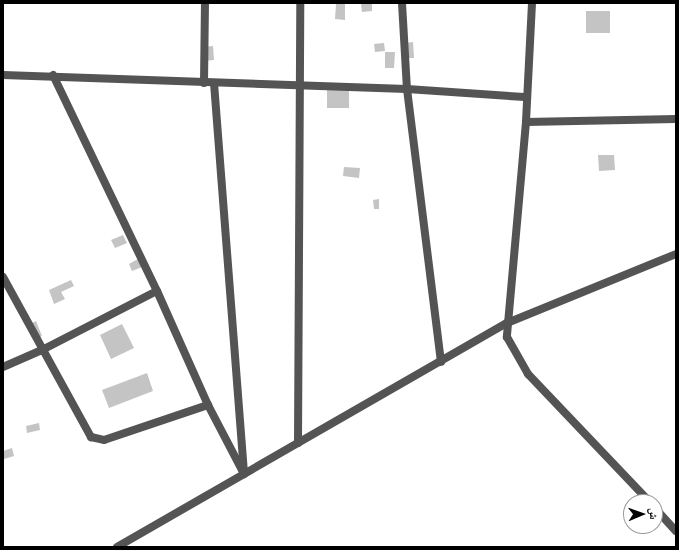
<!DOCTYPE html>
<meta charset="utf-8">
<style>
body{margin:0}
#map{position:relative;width:679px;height:550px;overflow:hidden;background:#fff;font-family:"Public Sans","Noto Naskh Arabic",sans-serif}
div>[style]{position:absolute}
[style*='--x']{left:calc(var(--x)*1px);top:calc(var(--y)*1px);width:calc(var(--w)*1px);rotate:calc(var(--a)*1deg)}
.building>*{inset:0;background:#c4c4c4}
.minor>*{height:8px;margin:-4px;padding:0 4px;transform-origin:4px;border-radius:4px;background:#545454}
span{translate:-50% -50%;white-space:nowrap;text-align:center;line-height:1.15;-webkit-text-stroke:3px #fff;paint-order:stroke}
.frame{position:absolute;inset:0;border:4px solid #000;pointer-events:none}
.north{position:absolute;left:623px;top:494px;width:40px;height:40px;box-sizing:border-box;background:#fff;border:1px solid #999;border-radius:50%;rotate:88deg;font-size:11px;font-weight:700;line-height:16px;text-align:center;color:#000}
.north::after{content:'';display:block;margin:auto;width:14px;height:18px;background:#000;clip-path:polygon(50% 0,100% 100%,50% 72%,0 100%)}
</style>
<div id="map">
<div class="building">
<i style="clip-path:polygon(372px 3px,372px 11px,362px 12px,361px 4px)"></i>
<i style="clip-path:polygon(336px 4px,345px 4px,345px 20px,335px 19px)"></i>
<i style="clip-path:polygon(586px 11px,610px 11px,610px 33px,586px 33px)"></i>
<i style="clip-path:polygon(413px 42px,414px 58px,407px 58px,405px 43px)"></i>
<i style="clip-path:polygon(384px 43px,385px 51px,375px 52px,374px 44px)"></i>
<i style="clip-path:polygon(213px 46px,214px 60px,202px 61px,201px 47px)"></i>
<i style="clip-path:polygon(385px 52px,395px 52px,394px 68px,385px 68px)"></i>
<i style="clip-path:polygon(327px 90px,349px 90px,349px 108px,327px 108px)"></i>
<i style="clip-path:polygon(598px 155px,614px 155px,615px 170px,599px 171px)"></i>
<i style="clip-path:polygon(344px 167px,360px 168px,359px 178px,343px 176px)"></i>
<i style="clip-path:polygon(379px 199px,379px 209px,374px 209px,373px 200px)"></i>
<i style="clip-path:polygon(123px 235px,127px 243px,115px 248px,111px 240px)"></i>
<i style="clip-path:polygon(138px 259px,142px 267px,132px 271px,129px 264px)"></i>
<i style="clip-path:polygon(71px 280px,74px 286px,61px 292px,65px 299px,54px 304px,49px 290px)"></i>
<i style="clip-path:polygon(36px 321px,42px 336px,34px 340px,28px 325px)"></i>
<i style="clip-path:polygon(122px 324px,134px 348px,111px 359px,100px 335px)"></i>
<i style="clip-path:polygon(147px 373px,153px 391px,109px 408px,102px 390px)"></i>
<i style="clip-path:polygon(39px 423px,40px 430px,27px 433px,26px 426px)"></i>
<i style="clip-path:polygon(12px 448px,14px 456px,4px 459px,3px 451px)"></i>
</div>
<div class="minor">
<i style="--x:402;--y:3;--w:86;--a:86.7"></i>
<i style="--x:407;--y:89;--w:275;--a:82.9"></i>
<i style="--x:532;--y:3;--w:119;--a:92.9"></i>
<i style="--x:526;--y:122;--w:216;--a:95.1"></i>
<i style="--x:507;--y:337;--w:43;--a:60.4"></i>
<i style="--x:528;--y:374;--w:177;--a:46.4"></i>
<i style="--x:3;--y:75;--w:404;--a:2"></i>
<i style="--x:407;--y:89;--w:118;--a:3.9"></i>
<i style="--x:53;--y:75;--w:240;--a:64.3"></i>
<i style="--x:157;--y:291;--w:125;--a:65.9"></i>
<i style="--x:208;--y:405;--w:78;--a:62.4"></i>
<i style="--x:204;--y:83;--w:80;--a:-89.3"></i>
<i style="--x:214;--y:83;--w:389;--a:85.6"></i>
<i style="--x:526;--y:122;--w:150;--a:-1.1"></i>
<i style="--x:3;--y:277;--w:183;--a:61.2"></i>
<i style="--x:91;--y:437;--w:13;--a:13"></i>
<i style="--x:104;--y:440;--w:110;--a:-18.6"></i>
<i style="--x:3;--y:367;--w:43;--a:-23.6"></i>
<i style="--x:42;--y:350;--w:129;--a:-27.2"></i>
<i style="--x:298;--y:443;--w:440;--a:-89.7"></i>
<i style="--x:655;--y:508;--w:31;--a:48"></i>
<i style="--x:117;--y:547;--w:450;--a:-29.9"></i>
<i style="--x:507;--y:323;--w:183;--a:-22.2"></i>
</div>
<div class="frame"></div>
<div class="north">ش</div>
</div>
